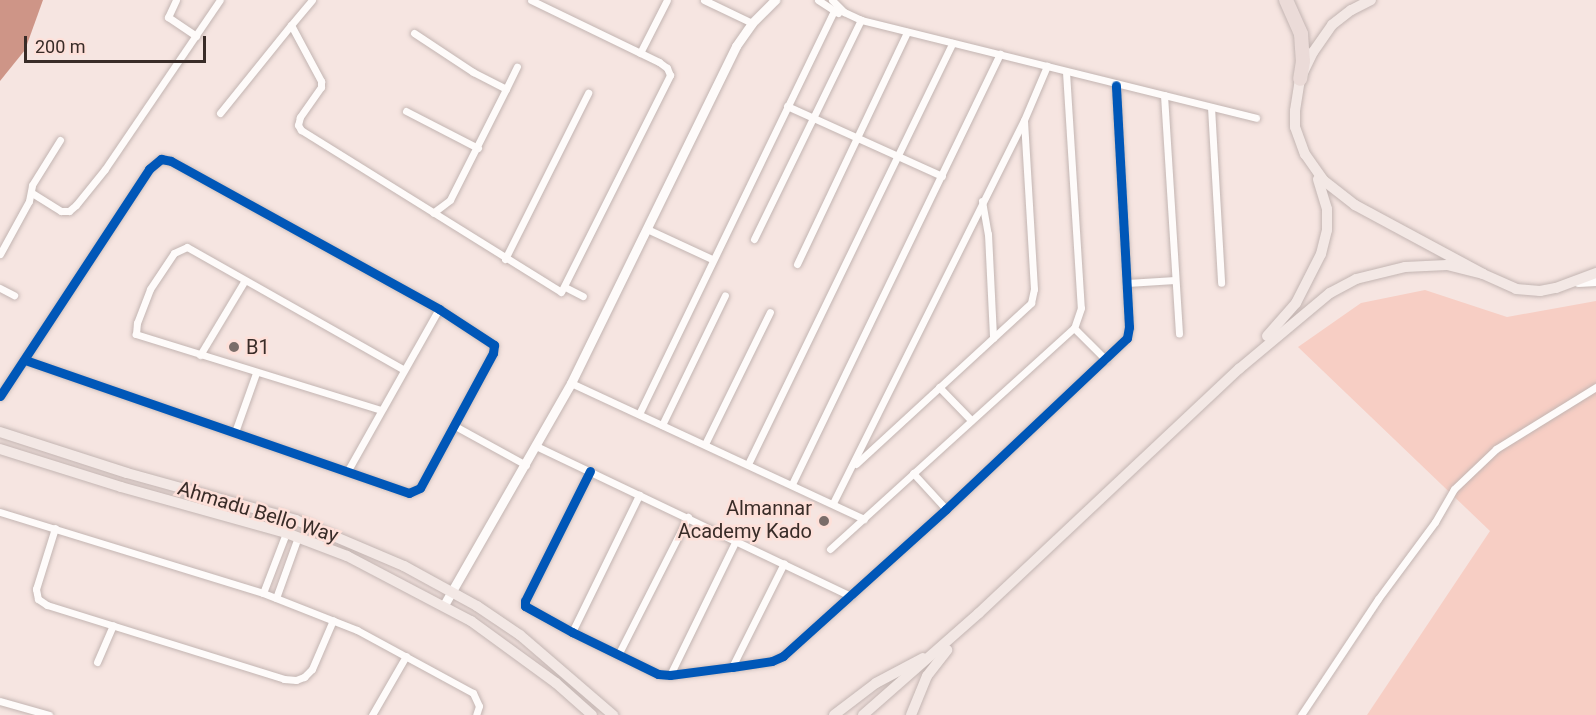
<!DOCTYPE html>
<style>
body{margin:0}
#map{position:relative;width:1596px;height:715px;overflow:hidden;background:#f6e5e1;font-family:Roboto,sans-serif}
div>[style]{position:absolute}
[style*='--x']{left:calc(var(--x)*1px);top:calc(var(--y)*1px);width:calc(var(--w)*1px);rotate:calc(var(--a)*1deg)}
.green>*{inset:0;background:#f7cec4}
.water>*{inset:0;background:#ce9587}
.roads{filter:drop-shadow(0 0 2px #c3b5b2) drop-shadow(0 0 2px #c3b5b2)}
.minor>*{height:7px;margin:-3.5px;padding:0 3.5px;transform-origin:3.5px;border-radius:3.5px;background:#fefbfa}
.tertiary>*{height:9px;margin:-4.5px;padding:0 4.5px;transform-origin:4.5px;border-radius:4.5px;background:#fefbfa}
.primary>*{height:10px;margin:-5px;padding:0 5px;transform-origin:5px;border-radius:5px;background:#f3e8e5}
.motorway>*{height:14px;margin:-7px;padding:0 7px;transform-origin:7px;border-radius:7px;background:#ebdbd8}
.cycleway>*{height:9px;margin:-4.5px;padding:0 4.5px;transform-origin:4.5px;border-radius:4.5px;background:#0057b8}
.dots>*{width:16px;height:16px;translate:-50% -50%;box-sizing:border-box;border:3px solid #fee0d9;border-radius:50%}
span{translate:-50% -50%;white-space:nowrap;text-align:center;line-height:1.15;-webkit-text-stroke:5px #fee0d9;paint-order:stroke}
.poi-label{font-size:20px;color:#392c28}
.left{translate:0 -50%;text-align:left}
.right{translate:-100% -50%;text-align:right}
.street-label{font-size:20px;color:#392c28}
.scale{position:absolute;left:24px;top:36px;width:182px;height:27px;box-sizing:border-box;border:3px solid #392c28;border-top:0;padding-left:8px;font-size:18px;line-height:21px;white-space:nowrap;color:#392c28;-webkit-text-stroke:4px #fee0d9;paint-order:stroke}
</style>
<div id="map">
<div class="green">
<i style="clip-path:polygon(1425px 290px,1507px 317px,1596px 301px,1596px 715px,1367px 715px,1490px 531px,1298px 347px,1361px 303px)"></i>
</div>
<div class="water">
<i style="clip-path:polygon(0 0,43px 0,25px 50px,0 81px)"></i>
</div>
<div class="roads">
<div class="minor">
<i style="--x:176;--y:0;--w:19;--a:115"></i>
<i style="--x:168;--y:17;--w:34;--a:34"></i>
<i style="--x:312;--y:0;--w:33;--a:130"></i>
<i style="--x:291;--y:25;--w:64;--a:61.8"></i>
<i style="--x:321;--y:81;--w:6;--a:90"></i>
<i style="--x:321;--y:87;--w:37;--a:125"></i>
<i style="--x:300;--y:117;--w:8;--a:104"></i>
<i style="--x:298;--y:125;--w:6;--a:59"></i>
<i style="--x:301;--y:130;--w:306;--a:31.9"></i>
<i style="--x:561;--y:292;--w:243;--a:-63.3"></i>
<i style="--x:670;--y:75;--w:8;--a:-113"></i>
<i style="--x:667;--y:68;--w:10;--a:-143"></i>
<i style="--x:659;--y:62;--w:142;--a:-154.2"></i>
<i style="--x:704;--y:0;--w:53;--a:25.6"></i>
<i style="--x:818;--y:0;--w:24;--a:33"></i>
<i style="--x:832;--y:0;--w:17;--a:45"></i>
<i style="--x:844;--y:12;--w:19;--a:25"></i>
<i style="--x:861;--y:20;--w:407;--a:13.9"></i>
<i style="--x:414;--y:33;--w:71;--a:33.5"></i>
<i style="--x:473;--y:72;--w:37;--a:27"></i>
<i style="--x:506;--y:89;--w:124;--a:116.8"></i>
<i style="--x:450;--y:200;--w:21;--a:143"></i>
<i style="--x:640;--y:53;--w:59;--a:-63"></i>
<i style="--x:1066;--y:72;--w:236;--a:86.4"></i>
<i style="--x:1081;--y:308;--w:21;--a:109"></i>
<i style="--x:1074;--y:328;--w:45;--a:45"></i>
<i style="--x:506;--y:89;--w:25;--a:-64"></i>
<i style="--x:1164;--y:95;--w:239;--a:86.4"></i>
<i style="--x:787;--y:106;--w:170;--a:24.3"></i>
<i style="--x:1211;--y:107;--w:176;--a:86.7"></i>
<i style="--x:406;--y:111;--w:81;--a:27.2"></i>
<i style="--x:220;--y:113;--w:113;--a:-51.1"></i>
<i style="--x:32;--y:193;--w:34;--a:32"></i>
<i style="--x:61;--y:211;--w:8;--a:0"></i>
<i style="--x:69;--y:211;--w:9;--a:-41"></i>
<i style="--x:76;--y:205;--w:46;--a:-51.1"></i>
<i style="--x:105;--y:169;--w:204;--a:-55.8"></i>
<i style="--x:982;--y:201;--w:34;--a:80"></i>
<i style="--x:988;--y:234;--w:104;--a:87.2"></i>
<i style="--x:647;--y:229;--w:72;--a:24.8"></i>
<i style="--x:754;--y:239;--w:244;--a:-64"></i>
<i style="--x:0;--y:254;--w:60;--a:-61.3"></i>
<i style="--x:29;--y:201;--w:16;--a:-79"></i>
<i style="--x:32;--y:185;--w:53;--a:-58.1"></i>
<i style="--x:505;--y:259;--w:186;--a:-63.4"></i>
<i style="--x:797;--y:264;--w:257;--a:-64.6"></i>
<i style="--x:1127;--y:283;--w:48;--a:-3.6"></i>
<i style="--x:565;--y:287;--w:20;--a:27"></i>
<i style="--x:0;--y:288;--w:16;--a:27"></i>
<i style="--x:200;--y:355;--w:87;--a:-59"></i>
<i style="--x:571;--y:383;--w:323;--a:24.9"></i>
<i style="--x:939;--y:387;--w:46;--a:45.9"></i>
<i style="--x:0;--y:396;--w:272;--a:-56.7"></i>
<i style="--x:149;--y:169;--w:16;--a:-40"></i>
<i style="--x:161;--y:159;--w:10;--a:11"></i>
<i style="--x:171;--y:161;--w:306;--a:28.9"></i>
<i style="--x:439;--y:309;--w:66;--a:33.2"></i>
<i style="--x:494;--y:345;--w:8;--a:97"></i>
<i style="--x:493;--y:353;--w:153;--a:118.4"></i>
<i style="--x:420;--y:488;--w:12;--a:156"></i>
<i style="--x:409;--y:493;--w:407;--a:-160.9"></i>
<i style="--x:381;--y:410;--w:257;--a:-162.8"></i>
<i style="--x:136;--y:334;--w:11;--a:-85"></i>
<i style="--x:137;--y:323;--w:36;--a:-69"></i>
<i style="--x:150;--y:289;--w:43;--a:-56.3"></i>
<i style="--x:174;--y:253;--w:14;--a:-25"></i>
<i style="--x:187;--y:247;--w:249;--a:29.5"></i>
<i style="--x:639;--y:414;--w:448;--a:-64.2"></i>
<i style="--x:662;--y:425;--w:144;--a:-64.1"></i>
<i style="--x:455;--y:426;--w:81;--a:28.8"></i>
<i style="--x:235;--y:432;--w:63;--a:-70.4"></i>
<i style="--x:705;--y:444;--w:147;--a:-63.8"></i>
<i style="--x:536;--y:446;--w:349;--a:25.5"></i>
<i style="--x:748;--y:464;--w:468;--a:-64.1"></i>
<i style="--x:856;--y:464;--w:238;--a:-42.6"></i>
<i style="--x:1031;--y:303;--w:14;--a:-78"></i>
<i style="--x:1034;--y:289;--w:168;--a:-93.4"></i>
<i style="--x:590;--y:471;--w:145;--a:116.6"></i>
<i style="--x:525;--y:601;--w:5;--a:90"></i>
<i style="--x:525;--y:606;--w:54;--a:29"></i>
<i style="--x:572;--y:632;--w:96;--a:26"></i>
<i style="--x:658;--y:674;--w:12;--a:5"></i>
<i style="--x:670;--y:675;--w:63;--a:-7.4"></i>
<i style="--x:732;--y:667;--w:40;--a:-8.5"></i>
<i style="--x:772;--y:661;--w:12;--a:-24"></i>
<i style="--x:783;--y:656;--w:219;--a:-42"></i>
<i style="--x:946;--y:509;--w:249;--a:-43.4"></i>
<i style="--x:1127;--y:338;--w:11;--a:-80"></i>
<i style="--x:1129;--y:327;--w:242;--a:-93.1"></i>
<i style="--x:347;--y:472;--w:187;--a:-60.6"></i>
<i style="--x:913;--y:473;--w:49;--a:47.5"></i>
<i style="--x:792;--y:484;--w:478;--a:-64.2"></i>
<i style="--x:833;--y:503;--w:428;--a:-63.5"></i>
<i style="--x:1024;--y:120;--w:59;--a:-66.9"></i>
<i style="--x:0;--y:512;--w:275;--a:17.1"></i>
<i style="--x:263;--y:593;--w:101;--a:21.5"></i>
<i style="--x:357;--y:630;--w:132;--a:28.5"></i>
<i style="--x:473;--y:693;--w:14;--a:65"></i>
<i style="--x:479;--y:706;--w:9;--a:108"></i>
<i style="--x:55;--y:528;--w:64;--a:107.3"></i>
<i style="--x:36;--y:589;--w:10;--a:79"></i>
<i style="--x:38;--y:599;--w:11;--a:34"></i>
<i style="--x:47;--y:605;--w:248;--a:17.3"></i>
<i style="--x:284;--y:679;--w:12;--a:5"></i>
<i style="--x:296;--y:680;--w:9;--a:-21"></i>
<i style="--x:304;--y:677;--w:11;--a:-45"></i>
<i style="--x:312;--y:669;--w:53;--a:-66.8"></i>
<i style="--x:830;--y:549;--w:329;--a:-42.2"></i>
<i style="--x:263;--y:593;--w:64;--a:-69"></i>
<i style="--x:276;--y:598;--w:65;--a:-70.2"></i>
<i style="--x:572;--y:632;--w:153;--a:-63.9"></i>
<i style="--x:618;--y:655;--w:155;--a:-63.1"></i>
<i style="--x:97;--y:662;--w:40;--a:-66.6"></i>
<i style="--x:732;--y:667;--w:116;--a:-63.4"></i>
<i style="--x:670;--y:675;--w:150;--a:-63.9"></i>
<i style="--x:0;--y:701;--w:51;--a:15.9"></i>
<i style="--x:372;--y:715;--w:68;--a:-60"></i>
<i style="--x:1301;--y:715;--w:139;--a:-56.4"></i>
<i style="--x:1378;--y:599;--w:96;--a:-53.5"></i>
<i style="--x:1435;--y:522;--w:38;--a:-60"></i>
<i style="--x:1454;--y:489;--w:58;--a:-43.6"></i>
<i style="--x:1496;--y:449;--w:118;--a:-31.8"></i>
</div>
<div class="tertiary">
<i style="--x:1578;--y:282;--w:18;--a:-3"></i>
<i style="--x:444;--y:605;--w:256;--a:-60.2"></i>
<i style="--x:571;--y:383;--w:375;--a:-63.9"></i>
<i style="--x:736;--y:46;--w:28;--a:-55"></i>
<i style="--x:752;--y:23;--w:33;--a:-45"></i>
</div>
<div class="primary">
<i style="--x:1371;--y:0;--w:22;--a:153"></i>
<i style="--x:1351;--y:10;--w:24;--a:142"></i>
<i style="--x:1332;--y:25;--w:33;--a:125"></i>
<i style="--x:1313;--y:52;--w:30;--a:116"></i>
<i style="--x:1300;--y:79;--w:32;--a:99"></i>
<i style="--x:1295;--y:111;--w:16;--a:90"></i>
<i style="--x:1295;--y:127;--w:29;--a:70"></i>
<i style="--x:1305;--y:154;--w:32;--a:55"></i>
<i style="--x:1323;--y:180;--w:41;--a:38"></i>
<i style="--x:1355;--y:205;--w:145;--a:28.3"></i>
<i style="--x:1483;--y:274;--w:36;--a:24"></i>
<i style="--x:1516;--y:289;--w:24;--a:5"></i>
<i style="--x:1540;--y:291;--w:16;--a:-11"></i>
<i style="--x:1556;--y:288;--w:43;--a:-20.6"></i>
<i style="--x:1267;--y:336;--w:44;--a:-48.7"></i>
<i style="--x:1296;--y:303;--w:55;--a:-63"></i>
<i style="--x:1321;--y:254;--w:25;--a:-76"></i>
<i style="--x:1327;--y:230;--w:21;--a:-90"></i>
<i style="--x:1327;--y:209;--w:31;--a:-107"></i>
<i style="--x:0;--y:432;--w:133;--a:17.9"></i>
<i style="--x:127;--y:473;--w:175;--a:15.5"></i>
<i style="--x:296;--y:520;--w:117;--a:23.1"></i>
<i style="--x:404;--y:566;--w:83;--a:28.7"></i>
<i style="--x:477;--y:606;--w:52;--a:34"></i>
<i style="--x:520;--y:635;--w:123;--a:40.7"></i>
<i style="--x:0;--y:449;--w:127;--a:17.4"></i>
<i style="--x:121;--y:487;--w:174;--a:15.6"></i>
<i style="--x:289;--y:534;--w:62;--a:20.8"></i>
<i style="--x:347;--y:556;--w:140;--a:27.7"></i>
<i style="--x:471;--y:621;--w:105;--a:36.1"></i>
<i style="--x:556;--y:683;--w:48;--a:41.6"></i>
<i style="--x:834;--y:715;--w:53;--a:-37.3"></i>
<i style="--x:876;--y:683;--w:53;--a:-28"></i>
<i style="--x:863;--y:715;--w:154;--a:-41.3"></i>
<i style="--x:979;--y:613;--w:357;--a:-43.2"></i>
<i style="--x:1239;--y:369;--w:119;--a:-39.9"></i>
<i style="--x:1330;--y:293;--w:30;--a:-28"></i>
<i style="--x:1356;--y:279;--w:50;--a:-13.8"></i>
<i style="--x:1405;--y:267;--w:42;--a:-2.7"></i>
<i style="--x:1447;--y:265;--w:37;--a:14"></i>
<i style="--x:911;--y:715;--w:42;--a:-67.7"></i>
<i style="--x:927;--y:676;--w:33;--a:-52"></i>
</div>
<div class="motorway">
<i style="--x:1286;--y:0;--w:37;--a:66"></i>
<i style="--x:1301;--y:34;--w:27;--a:86"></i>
<i style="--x:1303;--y:61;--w:18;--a:99"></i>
</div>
</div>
<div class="cycleway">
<i style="--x:0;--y:396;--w:272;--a:-56.7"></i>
<i style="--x:149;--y:169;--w:16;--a:-40"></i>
<i style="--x:161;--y:159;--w:10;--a:11"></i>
<i style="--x:171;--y:161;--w:306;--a:28.9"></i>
<i style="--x:439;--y:309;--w:66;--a:33.2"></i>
<i style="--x:494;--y:345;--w:8;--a:97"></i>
<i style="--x:493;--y:353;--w:153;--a:118.4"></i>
<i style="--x:420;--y:488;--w:12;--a:156"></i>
<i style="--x:409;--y:493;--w:407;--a:-160.9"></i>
<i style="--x:590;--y:471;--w:145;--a:116.6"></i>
<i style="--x:525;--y:601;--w:5;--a:90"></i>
<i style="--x:525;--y:606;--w:54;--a:29"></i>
<i style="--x:572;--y:632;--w:96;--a:26"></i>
<i style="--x:658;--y:674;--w:12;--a:5"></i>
<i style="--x:670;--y:675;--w:63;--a:-7.4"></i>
<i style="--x:732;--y:667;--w:40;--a:-8.5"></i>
<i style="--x:772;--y:661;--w:12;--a:-24"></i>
<i style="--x:783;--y:656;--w:219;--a:-42"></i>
<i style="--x:946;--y:509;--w:249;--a:-43.4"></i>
<i style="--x:1127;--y:338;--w:11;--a:-80"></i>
<i style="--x:1129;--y:327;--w:242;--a:-93.1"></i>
</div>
<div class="dots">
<i style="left:234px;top:347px;background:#7b6d69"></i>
<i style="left:824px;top:521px;background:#7b6d69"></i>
</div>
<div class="poi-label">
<span class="left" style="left:246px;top:347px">B1</span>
<span class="right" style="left:812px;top:520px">Almannar<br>Academy Kado</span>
</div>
<div class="street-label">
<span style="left:258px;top:512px;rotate:17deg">Ahmadu Bello Way</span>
</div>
<div class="scale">200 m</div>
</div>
